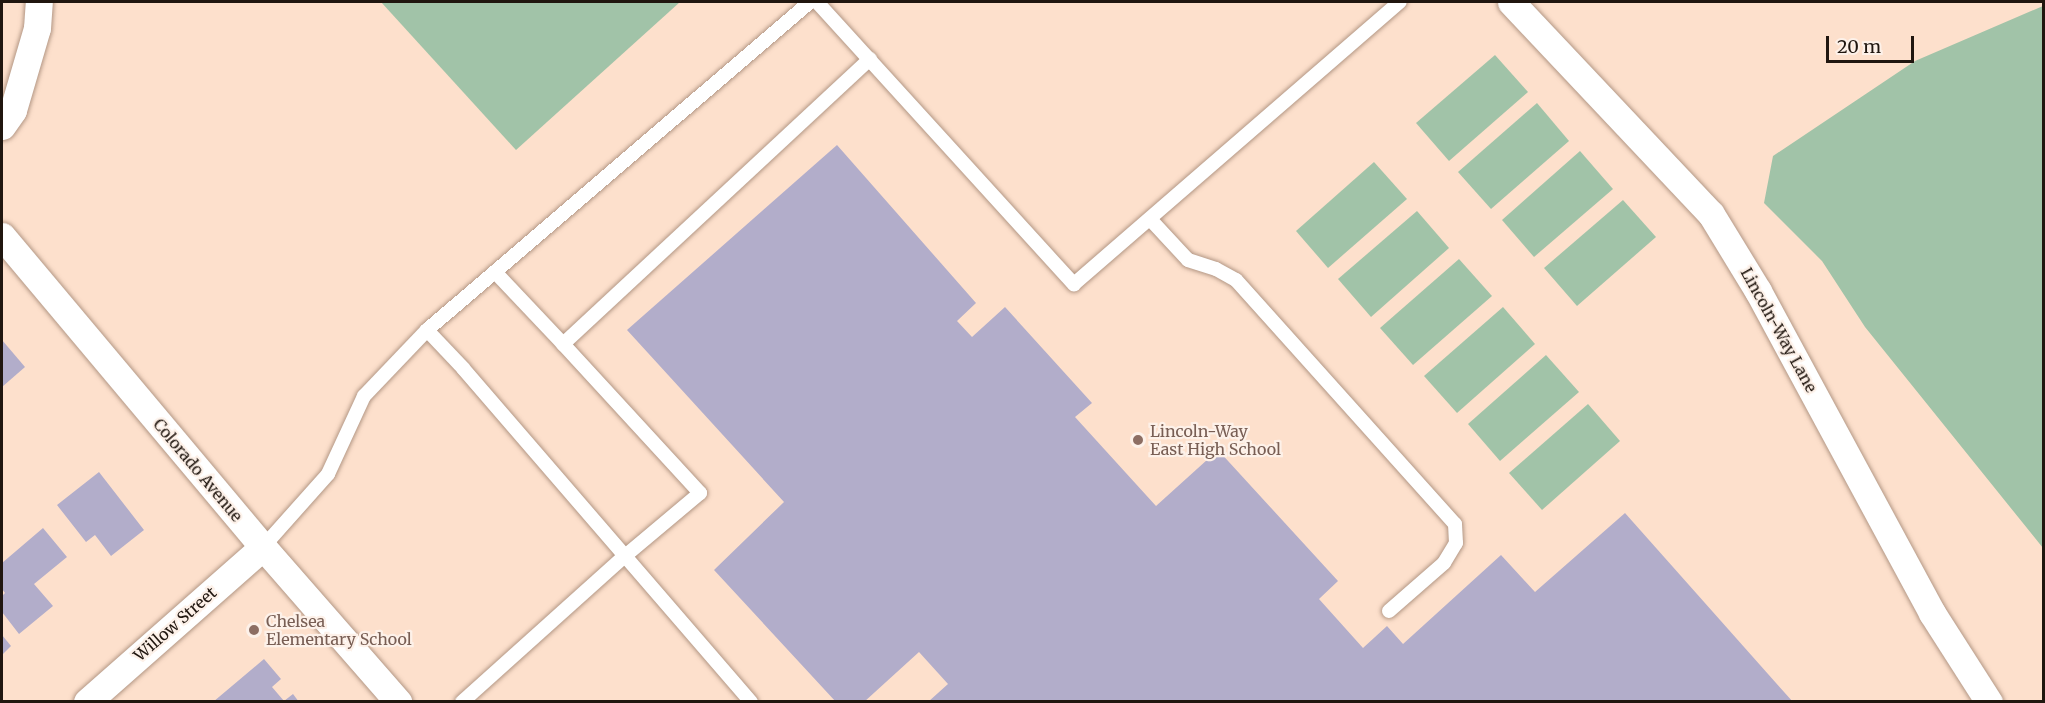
<!DOCTYPE html>
<style>
body{margin:0}
#map{position:relative;width:2045px;height:703px;overflow:hidden;background:#fde0cc;font-family:Merriweather,serif}
div>[style]{position:absolute}
[style*='--x']{left:calc(var(--x)*1px);top:calc(var(--y)*1px);width:calc(var(--w)*1px);rotate:calc(var(--a)*1deg)}
.green>*{inset:0;background:#a1c3a8}
.building>*{inset:0;background:#b2adca}
.roads{filter:drop-shadow(0 0 2px #b39785) drop-shadow(0 0 2px #b39785)}
.service>*{height:14px;margin:-7px;padding:0 7px;transform-origin:7px;border-radius:7px;background:#fff}
.minor>*{height:27px;margin:-13.5px;padding:0 13.5px;transform-origin:13.5px;border-radius:13.5px;background:#fff}
.dots>*{width:16px;height:16px;translate:-50% -50%;box-sizing:border-box;border:3px solid #fdf1e9;border-radius:50%}
span{translate:-50% -50%;white-space:nowrap;text-align:center;line-height:1.15;-webkit-text-stroke:4.5px #fdf1e9;paint-order:stroke}
.street-label{font-size:16px;color:#20160f}
.education-label{font-size:16px;color:#785e54}
.left{translate:0 -50%;text-align:left}
.frame{position:absolute;inset:0;border:3px solid #20160f;pointer-events:none}
.scale{position:absolute;left:1826px;top:36px;width:88px;height:27px;box-sizing:border-box;border:3px solid #20160f;border-top:0;padding-left:8px;font-size:18px;line-height:21px;white-space:nowrap;color:#20160f;-webkit-text-stroke:4px #fdf1e9;paint-order:stroke}
</style>
<div id="map">
<div class="green">
<i style="clip-path:polygon(381px 2px,680px 2px,516px 150px)"></i>
<i style="clip-path:polygon(2043px 6px,2044px 548px,2043px 548px,1865px 327px,1822px 261px,1764px 203px,1773px 156px,1915px 61px)"></i>
<i style="clip-path:polygon(1495px 55px,1528px 92px,1449px 161px,1416px 123px)"></i>
<i style="clip-path:polygon(1537px 103px,1569px 141px,1491px 209px,1458px 172px)"></i>
<i style="clip-path:polygon(1580px 151px,1613px 189px,1534px 257px,1502px 220px)"></i>
<i style="clip-path:polygon(1374px 162px,1407px 199px,1328px 268px,1296px 231px)"></i>
<i style="clip-path:polygon(1623px 200px,1656px 237px,1577px 306px,1544px 268px)"></i>
<i style="clip-path:polygon(1417px 211px,1449px 248px,1371px 317px,1338px 279px)"></i>
<i style="clip-path:polygon(1459px 259px,1492px 296px,1413px 365px,1380px 328px)"></i>
<i style="clip-path:polygon(1503px 307px,1535px 344px,1457px 413px,1424px 376px)"></i>
<i style="clip-path:polygon(1546px 355px,1579px 392px,1500px 461px,1468px 424px)"></i>
<i style="clip-path:polygon(1588px 404px,1620px 441px,1542px 510px,1509px 473px)"></i>
</div>
<div class="building">
<i style="clip-path:polygon(837px 145px,976px 303px,957px 321px,972px 337px,1005px 307px,1092px 403px,1075px 417px,1156px 506px,1218px 450px,1338px 581px,1319px 599px,1363px 648px,1387px 626px,1403px 644px,1501px 555px,1535px 592px,1625px 513px,1793px 702px,928px 702px,948px 684px,919px 652px,864px 702px,836px 702px,714px 570px,784px 502px,627px 330px)"></i>
<i style="clip-path:polygon(2px 340px,25px 367px,2px 387px)"></i>
<i style="clip-path:polygon(99px 472px,144px 530px,111px 556px,95px 535px,86px 542px,57px 505px)"></i>
<i style="clip-path:polygon(43px 528px,67px 557px,34px 584px,53px 606px,19px 634px,2px 612px,2px 596px,5px 593px,2px 589px,2px 563px)"></i>
<i style="clip-path:polygon(2px 635px,11px 646px,2px 655px)"></i>
<i style="clip-path:polygon(264px 659px,281px 679px,272px 687px,284px 701px,293px 694px,299px 702px,213px 702px)"></i>
</div>
<div class="roads">
<div class="service">
<i style="--x:817;--y:2;--w:382;--a:47.7"></i>
<i style="--x:1074;--y:284;--w:431;--a:-40.9"></i>
<i style="--x:1150;--y:219;--w:56;--a:47.2"></i>
<i style="--x:1188;--y:260;--w:29;--a:18"></i>
<i style="--x:1216;--y:269;--w:23;--a:29"></i>
<i style="--x:1236;--y:280;--w:328;--a:48.1"></i>
<i style="--x:1455;--y:524;--w:19;--a:87"></i>
<i style="--x:1456;--y:543;--w:23;--a:121"></i>
<i style="--x:1444;--y:563;--w:73;--a:138.9"></i>
<i style="--x:495;--y:272;--w:99;--a:46.6"></i>
<i style="--x:563;--y:344;--w:419;--a:-42.9"></i>
<i style="--x:263;--y:547;--w:98;--a:-48.3"></i>
<i style="--x:328;--y:474;--w:86;--a:-65.2"></i>
<i style="--x:364;--y:396;--w:91;--a:-46.3"></i>
<i style="--x:462;--y:702;--w:219;--a:-41.9"></i>
<i style="--x:625;--y:556;--w:98;--a:-40"></i>
<i style="--x:700;--y:493;--w:202;--a:-132.6"></i>
<i style="--x:751;--y:702;--w:441;--a:-130.8"></i>
<i style="--x:463;--y:368;--w:52;--a:-133.5"></i>
<i style="--x:427;--y:330;--w:504;--a:-40.58"></i>
</div>
<div class="minor">
<i style="--x:1511;--y:2;--w:291;--a:46.7"></i>
<i style="--x:1711;--y:214;--w:90;--a:58.6"></i>
<i style="--x:1758;--y:291;--w:366;--a:61.6"></i>
<i style="--x:1932;--y:613;--w:106;--a:57.4"></i>
<i style="--x:2;--y:126;--w:19;--a:-55"></i>
<i style="--x:13;--y:110;--w:85;--a:-73.7"></i>
<i style="--x:37;--y:28;--w:26;--a:-86"></i>
<i style="--x:2;--y:236;--w:406;--a:50"></i>
<i style="--x:263;--y:547;--w:206;--a:48.9"></i>
<i style="--x:87;--y:702;--w:235;--a:-41.4"></i>
</div>
</div>
<div class="dots">
<i style="left:1138px;top:440px;background:#8d6e63"></i>
<i style="left:254px;top:630px;background:#8d6e63"></i>
</div>
<div class="street-label">
<span style="left:1779px;top:330px;rotate:61deg">Lincoln-Way Lane</span>
<span style="left:198px;top:470px;rotate:50deg">Colorado Avenue</span>
<span style="left:175px;top:624px;rotate:-41deg">Willow Street</span>
</div>
<div class="education-label">
<span class="left" style="left:1150px;top:440px">Lincoln-Way<br>East High School</span>
<span class="left" style="left:266px;top:630px">Chelsea<br>Elementary School</span>
</div>
<div class="frame"></div>
<div class="scale">20 m</div>
</div>
